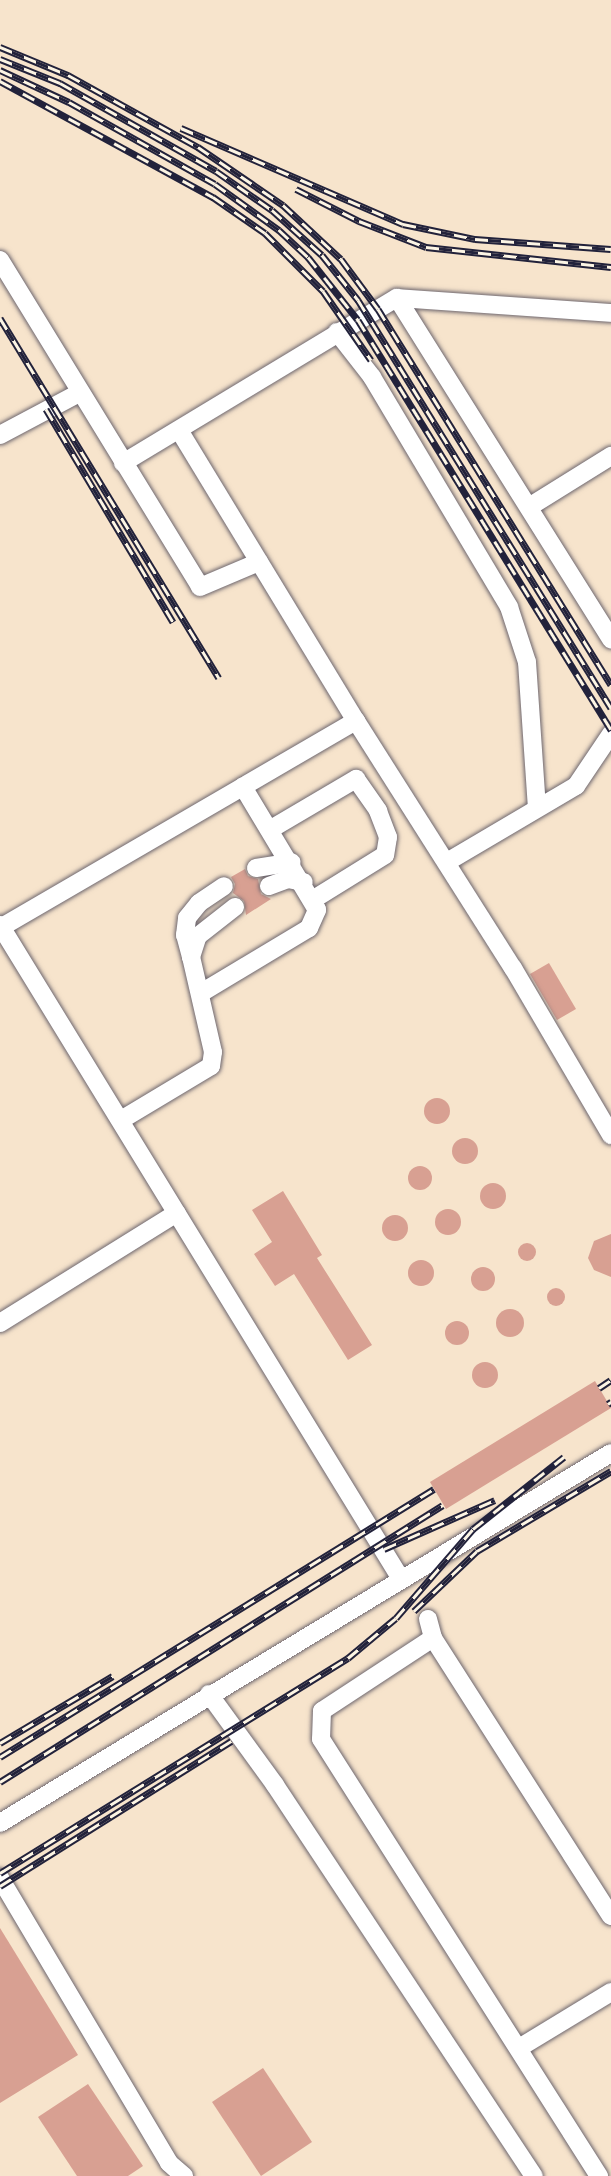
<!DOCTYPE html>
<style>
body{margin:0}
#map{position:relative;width:611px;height:2176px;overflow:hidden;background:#f7e4cc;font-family:"Playpen Sans",sans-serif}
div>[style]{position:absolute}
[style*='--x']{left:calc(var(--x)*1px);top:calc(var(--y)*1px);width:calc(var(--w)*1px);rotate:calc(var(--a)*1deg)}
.building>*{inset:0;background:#d8a092}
.round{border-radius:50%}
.roads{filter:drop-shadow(0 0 2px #6d666e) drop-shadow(0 0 2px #6d666e)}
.minor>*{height:18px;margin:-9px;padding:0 9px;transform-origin:9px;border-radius:9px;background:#fff}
.rail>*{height:7px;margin-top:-3.5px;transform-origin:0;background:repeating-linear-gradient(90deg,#fcf5e5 0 13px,#22223b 0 26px);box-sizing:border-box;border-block:2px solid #22223b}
span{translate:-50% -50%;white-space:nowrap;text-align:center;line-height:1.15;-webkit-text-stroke:5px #fcf5e5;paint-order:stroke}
</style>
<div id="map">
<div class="building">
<i style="clip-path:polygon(245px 869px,248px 876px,258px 879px,261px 894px,271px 899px,246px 915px,244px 901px,233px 893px,235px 884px,231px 877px)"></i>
<i style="clip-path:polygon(549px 963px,576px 1009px,557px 1020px,530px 974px)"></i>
<i class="round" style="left:424px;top:1098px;width:26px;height:26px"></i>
<i class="round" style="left:452px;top:1138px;width:26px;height:26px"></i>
<i class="round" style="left:408px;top:1166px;width:24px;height:24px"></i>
<i class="round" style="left:480px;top:1183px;width:26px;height:26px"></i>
<i style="clip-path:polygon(283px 1191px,322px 1255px,317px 1258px,372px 1345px,348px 1360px,294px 1274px,275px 1286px,254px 1254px,272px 1242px,252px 1210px)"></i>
<i class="round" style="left:435px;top:1209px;width:26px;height:26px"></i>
<i class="round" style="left:382px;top:1215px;width:26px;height:26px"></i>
<i style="clip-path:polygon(611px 1234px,611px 1277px,594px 1270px,588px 1258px,594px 1241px)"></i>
<i class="round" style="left:518px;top:1243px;width:18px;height:18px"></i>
<i class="round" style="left:408px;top:1260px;width:26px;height:26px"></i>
<i class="round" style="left:471px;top:1267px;width:24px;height:24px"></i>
<i class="round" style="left:547px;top:1288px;width:18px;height:18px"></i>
<i class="round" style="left:496px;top:1309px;width:28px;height:28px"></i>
<i class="round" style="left:445px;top:1321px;width:24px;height:24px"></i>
<i class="round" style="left:472px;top:1362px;width:26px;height:26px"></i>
<i style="clip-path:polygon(595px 1381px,611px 1408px,446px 1509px,430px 1482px)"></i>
<i style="clip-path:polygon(0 1928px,78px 2055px,0 2103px)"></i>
<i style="clip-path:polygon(263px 2068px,312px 2142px,261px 2176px,212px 2102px)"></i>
<i style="clip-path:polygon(88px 2084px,143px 2166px,128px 2176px,77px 2176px,38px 2117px)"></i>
</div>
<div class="roads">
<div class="minor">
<i style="--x:0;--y:260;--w:383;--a:58.5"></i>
<i style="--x:200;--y:587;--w:64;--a:-23"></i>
<i style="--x:397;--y:298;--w:215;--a:4"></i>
<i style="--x:337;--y:332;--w:57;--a:52.1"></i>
<i style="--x:372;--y:377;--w:268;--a:59.2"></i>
<i style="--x:509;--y:607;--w:58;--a:71.9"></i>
<i style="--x:527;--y:662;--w:145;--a:86.1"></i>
<i style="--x:179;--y:430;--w:341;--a:58.7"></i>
<i style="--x:0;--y:435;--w:89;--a:-28"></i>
<i style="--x:123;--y:463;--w:320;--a:-31.1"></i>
<i style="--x:397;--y:298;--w:403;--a:57.9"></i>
<i style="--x:529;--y:507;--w:97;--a:-31.9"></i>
<i style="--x:271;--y:829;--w:99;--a:-30.5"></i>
<i style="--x:356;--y:779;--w:39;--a:55"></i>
<i style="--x:378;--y:811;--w:28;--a:69"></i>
<i style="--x:388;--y:837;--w:18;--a:99"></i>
<i style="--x:385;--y:855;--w:84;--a:148.2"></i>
<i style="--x:447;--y:862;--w:150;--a:-30.5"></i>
<i style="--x:576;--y:786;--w:63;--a:-56.1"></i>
<i style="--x:256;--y:868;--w:36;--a:-9"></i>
<i style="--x:269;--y:886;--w:20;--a:-20"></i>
<i style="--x:288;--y:879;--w:16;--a:11"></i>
<i style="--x:0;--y:925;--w:767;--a:58.49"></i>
<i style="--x:0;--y:928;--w:412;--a:-30.2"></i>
<i style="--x:356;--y:721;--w:293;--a:57.6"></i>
<i style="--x:513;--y:968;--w:194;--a:59.6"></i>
<i style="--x:191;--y:957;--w:23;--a:-105"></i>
<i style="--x:185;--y:935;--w:17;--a:-83"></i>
<i style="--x:187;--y:918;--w:19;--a:-51"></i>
<i style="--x:199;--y:903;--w:30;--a:-34"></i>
<i style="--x:201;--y:993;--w:126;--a:-31"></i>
<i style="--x:309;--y:928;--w:20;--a:-66"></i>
<i style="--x:317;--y:910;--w:144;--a:-121"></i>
<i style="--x:121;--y:1120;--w:105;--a:-31"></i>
<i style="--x:211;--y:1066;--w:14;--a:-82"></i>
<i style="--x:213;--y:1052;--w:98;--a:-103"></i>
<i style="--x:191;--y:957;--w:22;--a:-72"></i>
<i style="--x:198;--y:936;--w:47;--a:-38.1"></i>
<i style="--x:0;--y:1323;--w:208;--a:-31.9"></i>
<i style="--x:428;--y:1619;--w:20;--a:75"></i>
<i style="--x:433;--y:1638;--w:133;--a:146.7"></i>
<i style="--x:322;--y:1711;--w:28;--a:92"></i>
<i style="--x:321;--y:1739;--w:518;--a:57.54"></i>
<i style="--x:433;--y:1638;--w:330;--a:57.4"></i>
<i style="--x:209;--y:1694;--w:112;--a:54"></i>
<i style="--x:275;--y:1785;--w:469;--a:56.5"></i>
<i style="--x:0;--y:1823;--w:714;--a:-31.2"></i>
<i style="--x:0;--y:1878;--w:331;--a:59.3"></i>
<i style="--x:169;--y:2163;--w:20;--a:41"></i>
<i style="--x:519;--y:2048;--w:108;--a:-31.3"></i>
</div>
</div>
<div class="rail">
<i style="--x:0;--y:47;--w:74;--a:22.4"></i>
<i style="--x:68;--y:75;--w:149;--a:29"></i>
<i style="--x:198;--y:147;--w:103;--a:34.3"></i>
<i style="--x:283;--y:205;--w:79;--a:43"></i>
<i style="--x:341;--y:259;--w:62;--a:53.5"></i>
<i style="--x:378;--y:309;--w:442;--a:58.2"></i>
<i style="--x:0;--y:59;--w:65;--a:21.8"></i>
<i style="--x:60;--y:83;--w:179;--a:29.4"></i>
<i style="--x:216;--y:171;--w:68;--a:34.9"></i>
<i style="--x:272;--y:210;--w:67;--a:42"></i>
<i style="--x:322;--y:255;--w:58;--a:51.3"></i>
<i style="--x:358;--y:300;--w:480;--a:58.2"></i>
<i style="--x:0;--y:70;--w:76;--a:24.9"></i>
<i style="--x:69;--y:102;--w:167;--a:29.3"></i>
<i style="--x:215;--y:184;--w:79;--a:35.7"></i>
<i style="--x:279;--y:230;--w:40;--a:43"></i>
<i style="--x:308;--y:257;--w:80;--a:51.6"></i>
<i style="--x:358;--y:320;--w:482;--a:58.3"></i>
<i style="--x:0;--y:81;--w:243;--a:28.6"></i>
<i style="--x:213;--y:197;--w:63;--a:34.7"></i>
<i style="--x:265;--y:233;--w:82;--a:45"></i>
<i style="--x:323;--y:291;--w:84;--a:55.2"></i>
<i style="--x:181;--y:128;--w:242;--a:23.4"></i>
<i style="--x:403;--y:224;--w:74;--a:11.8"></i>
<i style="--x:475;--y:239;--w:136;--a:4.2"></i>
<i style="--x:296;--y:189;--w:71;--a:26.9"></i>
<i style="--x:359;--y:221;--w:72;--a:21.2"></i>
<i style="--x:426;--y:247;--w:186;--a:6.2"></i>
<i style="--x:0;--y:318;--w:421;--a:58.7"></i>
<i style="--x:46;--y:409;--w:248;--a:59.2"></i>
<i style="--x:599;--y:1388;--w:14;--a:-34"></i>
<i style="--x:608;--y:1404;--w:4;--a:-34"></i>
<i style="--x:384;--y:1549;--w:121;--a:-23.8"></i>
<i style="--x:414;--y:1611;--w:87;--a:-43.6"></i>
<i style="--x:477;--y:1551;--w:156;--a:-30.8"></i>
<i style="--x:0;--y:1743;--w:131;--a:-30.7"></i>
<i style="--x:0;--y:1757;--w:510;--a:-31.7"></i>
<i style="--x:0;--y:1782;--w:522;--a:-32.02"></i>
<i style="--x:0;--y:1873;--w:409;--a:-31.7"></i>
<i style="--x:348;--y:1658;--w:62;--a:-39.8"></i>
<i style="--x:396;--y:1618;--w:118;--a:-49.1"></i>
<i style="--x:473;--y:1529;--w:116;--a:-38.4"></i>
<i style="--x:0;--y:1886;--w:273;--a:-32.1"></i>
</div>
</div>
